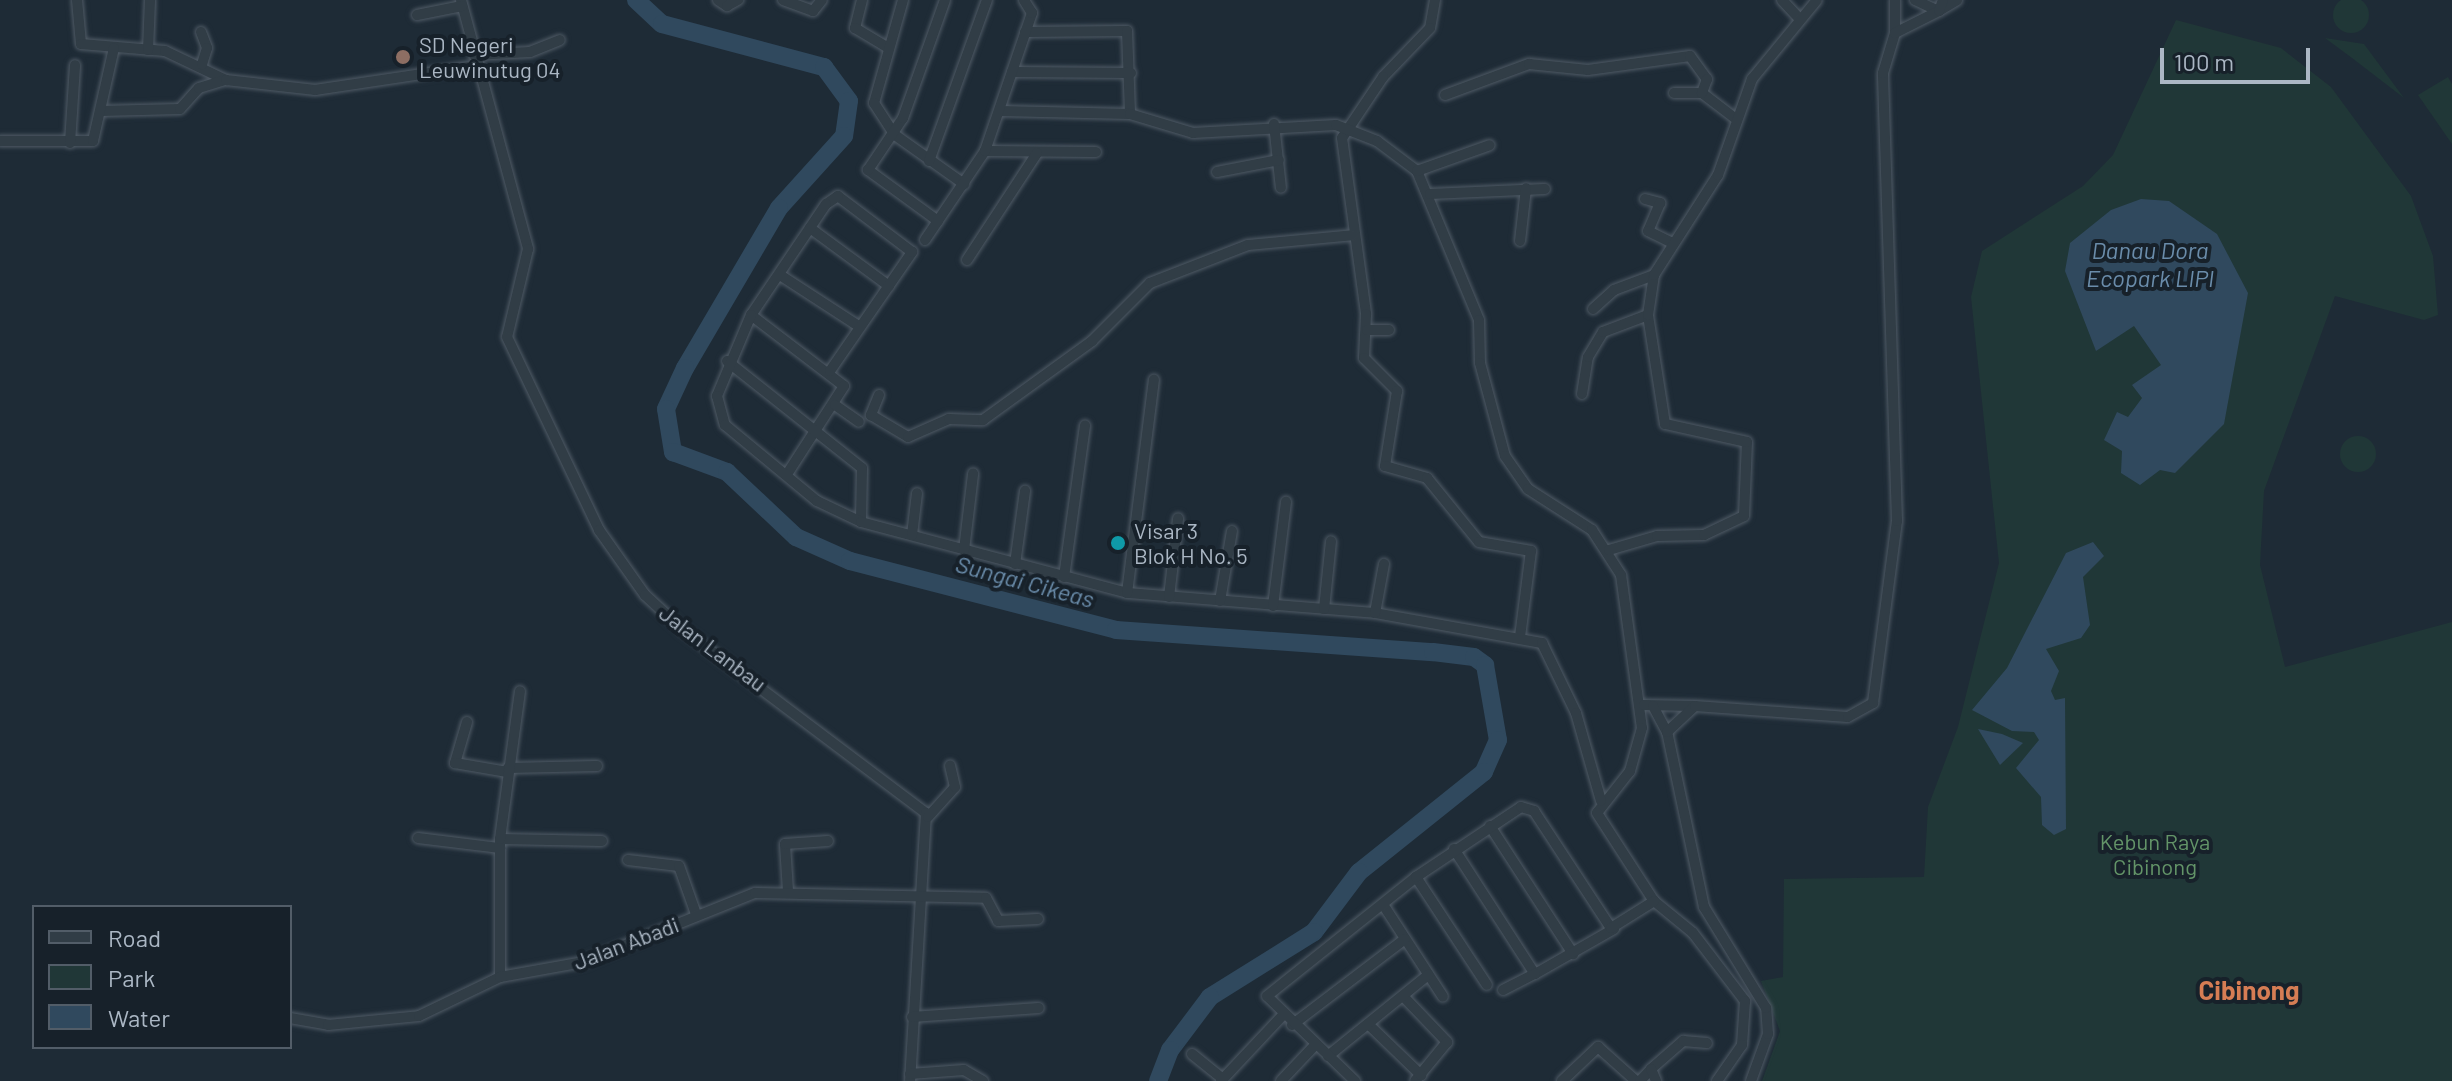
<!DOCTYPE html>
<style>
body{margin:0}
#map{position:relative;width:2452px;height:1081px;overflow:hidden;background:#1e2b36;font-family:Barlow,sans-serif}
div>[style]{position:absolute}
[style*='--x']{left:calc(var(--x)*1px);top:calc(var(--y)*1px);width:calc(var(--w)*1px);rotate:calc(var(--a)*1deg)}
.green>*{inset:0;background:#203737}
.round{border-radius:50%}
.water>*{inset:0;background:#30495e}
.river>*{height:18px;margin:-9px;padding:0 9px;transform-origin:9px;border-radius:9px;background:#30495e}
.roads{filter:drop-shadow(0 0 2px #4f5a65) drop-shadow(0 0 2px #4f5a65)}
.minor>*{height:10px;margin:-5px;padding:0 5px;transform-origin:5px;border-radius:5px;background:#313d46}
.dots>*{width:22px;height:22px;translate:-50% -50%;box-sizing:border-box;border:4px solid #17212a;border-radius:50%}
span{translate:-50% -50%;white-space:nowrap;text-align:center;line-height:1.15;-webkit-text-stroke:8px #17212a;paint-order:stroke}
.poi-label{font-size:22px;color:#abb7c4}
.left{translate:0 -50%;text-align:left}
.street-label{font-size:22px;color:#abb7c4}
.park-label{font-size:22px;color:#639468}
.water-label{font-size:24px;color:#6a8caa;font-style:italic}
.quarter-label{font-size:26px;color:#d67d54;font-weight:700}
.legend{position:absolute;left:32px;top:905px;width:260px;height:144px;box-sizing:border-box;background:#17212a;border:2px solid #525d68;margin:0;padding:10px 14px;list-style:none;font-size:24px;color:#abb7c4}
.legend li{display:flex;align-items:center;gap:16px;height:40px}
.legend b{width:40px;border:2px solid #525d68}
.scale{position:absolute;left:2160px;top:48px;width:150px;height:36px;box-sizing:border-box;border:4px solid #abb7c4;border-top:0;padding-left:10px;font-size:24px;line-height:28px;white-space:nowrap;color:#abb7c4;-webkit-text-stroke:6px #17212a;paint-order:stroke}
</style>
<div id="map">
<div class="green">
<i class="round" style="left:2333px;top:-3px;width:36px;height:36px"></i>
<i style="clip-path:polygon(2176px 20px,2281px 48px,2331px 87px,2411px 196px,2433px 256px,2438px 315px,2424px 320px,2335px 296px,2264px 491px,2260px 565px,2285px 667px,2452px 622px,2452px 1081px,1762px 1081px,1780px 1031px,1761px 981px,1783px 977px,1784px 879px,1924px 877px,1928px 807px,1958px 727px,1999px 563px,1971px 297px,1982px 251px,2083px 186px,2113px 155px)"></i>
<i style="clip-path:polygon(2325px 38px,2364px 44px,2404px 98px,2352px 58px)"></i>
<i style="clip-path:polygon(2448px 77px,2452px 84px,2452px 144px,2418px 95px)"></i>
<i class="round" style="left:2340px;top:436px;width:36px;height:36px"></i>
</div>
<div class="water">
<i style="clip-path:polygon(2141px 199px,2169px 201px,2217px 234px,2248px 293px,2224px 424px,2175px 473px,2160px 470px,2140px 485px,2121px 473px,2122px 451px,2104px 440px,2117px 412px,2128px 417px,2142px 398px,2132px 385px,2161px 365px,2134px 326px,2096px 351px,2065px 271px,2070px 243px,2111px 210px)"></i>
<i style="clip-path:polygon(2093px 542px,2104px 556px,2083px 577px,2090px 625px,2081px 638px,2046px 649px,2059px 671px,2051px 691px,2055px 700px,2065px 698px,2066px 829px,2054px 835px,2042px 825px,2041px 797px,2016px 768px,2039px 740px,2034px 732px,2012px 731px,1972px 710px,2007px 668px,2066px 553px)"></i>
<i style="clip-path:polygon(1978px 729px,2002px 734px,2023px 743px,2000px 765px)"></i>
</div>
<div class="river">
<i style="--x:636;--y:0;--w:35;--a:43"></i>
<i style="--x:662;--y:24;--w:168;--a:14.9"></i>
<i style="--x:824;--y:67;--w:42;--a:53.7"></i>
<i style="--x:849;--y:101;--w:35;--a:98"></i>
<i style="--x:844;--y:136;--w:97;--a:132.1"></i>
<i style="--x:779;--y:208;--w:186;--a:120.4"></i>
<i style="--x:685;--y:368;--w:45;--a:114.9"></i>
<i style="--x:666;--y:409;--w:44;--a:80.8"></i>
<i style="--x:673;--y:452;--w:58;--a:20.3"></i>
<i style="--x:727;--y:472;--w:95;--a:43.3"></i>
<i style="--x:796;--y:537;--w:59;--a:24"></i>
<i style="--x:850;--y:561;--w:275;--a:14.5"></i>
<i style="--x:1116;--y:630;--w:318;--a:4"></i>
<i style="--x:1433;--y:652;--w:41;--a:7"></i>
<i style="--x:1474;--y:657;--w:14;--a:36"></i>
<i style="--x:1485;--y:665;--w:76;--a:80.2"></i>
<i style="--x:1498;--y:740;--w:35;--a:114"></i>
<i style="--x:1484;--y:772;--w:160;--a:141.3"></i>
<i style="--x:1359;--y:872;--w:75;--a:126.9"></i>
<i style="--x:1314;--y:932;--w:123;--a:148"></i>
<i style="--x:1210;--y:997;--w:66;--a:127"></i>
<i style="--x:1170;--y:1050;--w:33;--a:111"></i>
</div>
<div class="roads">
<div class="minor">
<i style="--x:77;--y:0;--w:44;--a:84.8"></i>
<i style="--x:81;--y:44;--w:84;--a:4.8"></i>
<i style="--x:165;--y:51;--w:68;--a:25.4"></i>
<i style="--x:461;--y:0;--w:258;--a:74.9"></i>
<i style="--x:528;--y:249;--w:90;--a:103.4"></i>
<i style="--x:507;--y:337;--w:214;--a:64.5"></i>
<i style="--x:599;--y:530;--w:80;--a:54.7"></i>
<i style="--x:645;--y:595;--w:52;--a:42.6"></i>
<i style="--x:683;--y:630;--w:304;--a:37"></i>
<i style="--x:926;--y:813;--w:268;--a:93.4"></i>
<i style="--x:718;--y:0;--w:11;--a:34"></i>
<i style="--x:727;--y:6;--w:13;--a:-29"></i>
<i style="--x:783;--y:0;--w:32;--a:20"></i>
<i style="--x:813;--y:11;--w:14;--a:-51"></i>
<i style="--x:862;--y:0;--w:29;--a:104"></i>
<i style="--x:855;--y:28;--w:39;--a:31"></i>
<i style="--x:903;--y:0;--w:107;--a:105.7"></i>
<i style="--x:874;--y:103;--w:38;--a:57"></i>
<i style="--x:895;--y:135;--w:85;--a:35.4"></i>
<i style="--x:1435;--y:0;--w:28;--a:100"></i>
<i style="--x:1430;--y:28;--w:68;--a:133.8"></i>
<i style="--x:1383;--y:77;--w:73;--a:123.9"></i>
<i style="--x:1342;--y:138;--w:178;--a:82.2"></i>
<i style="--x:1366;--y:314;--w:44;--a:92.6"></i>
<i style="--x:1364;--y:358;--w:47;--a:45"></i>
<i style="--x:1397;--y:391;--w:76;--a:99.1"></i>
<i style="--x:1385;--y:466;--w:44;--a:15.9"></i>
<i style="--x:1427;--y:478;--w:82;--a:50.9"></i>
<i style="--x:1479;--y:542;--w:53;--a:9.8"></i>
<i style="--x:1531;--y:551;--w:87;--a:97.3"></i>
<i style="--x:1782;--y:0;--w:26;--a:47"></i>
<i style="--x:1895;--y:0;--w:33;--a:90"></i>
<i style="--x:1915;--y:0;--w:26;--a:25"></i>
<i style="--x:1939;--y:11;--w:21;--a:-31"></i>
<i style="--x:417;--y:15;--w:46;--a:-11.3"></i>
<i style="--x:201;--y:32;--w:17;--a:69"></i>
<i style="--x:207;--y:48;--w:17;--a:107"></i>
<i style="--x:1025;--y:32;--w:102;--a:-0.6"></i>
<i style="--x:1127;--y:31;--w:83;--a:87.9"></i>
<i style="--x:148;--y:50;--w:50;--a:-87.7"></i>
<i style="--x:474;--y:55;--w:56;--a:-3.1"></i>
<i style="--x:530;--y:52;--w:32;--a:-22"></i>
<i style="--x:1012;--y:72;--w:119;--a:0.5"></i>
<i style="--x:1674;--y:93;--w:28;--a:0"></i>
<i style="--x:1702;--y:93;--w:43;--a:37.4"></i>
<i style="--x:1445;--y:95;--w:90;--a:-20.3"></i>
<i style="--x:1529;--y:64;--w:59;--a:5.8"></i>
<i style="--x:1588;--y:70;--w:103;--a:-7.8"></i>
<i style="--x:1690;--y:56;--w:29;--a:54"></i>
<i style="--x:1707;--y:79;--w:15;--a:110"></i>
<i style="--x:101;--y:111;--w:79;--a:-1.5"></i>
<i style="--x:180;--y:109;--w:28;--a:-48"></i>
<i style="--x:199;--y:88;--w:28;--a:-17"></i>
<i style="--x:226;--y:80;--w:90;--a:6.4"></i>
<i style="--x:315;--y:90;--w:163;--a:-8.5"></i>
<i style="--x:1000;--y:111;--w:130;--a:1.3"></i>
<i style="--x:1130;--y:114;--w:66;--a:16.8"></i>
<i style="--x:1193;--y:133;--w:143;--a:-3.2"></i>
<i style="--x:1336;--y:125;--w:44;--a:21.3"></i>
<i style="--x:1377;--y:141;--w:50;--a:36.9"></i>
<i style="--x:1417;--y:171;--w:161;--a:67.4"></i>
<i style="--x:1479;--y:320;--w:43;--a:88.7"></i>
<i style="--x:1480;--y:363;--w:96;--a:75"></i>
<i style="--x:1505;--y:456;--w:40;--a:55.1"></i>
<i style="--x:1528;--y:489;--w:76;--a:32.6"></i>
<i style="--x:1592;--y:530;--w:54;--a:57.2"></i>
<i style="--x:1621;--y:575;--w:154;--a:82.2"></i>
<i style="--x:1642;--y:728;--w:45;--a:105.6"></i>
<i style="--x:1630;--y:771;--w:53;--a:128.2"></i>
<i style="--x:1597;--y:813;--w:105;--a:57.1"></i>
<i style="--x:1654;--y:901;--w:50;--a:39.4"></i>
<i style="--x:1693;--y:933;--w:86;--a:52.6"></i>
<i style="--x:1745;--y:1001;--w:44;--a:93.9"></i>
<i style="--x:1742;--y:1045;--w:44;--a:124.8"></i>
<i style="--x:1274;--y:124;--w:64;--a:83.8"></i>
<i style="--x:0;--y:141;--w:93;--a:0"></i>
<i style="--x:93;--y:141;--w:95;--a:-77.3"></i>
<i style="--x:70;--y:143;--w:78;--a:-86.3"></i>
<i style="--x:985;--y:151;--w:111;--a:0.5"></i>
<i style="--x:929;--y:161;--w:171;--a:-70.2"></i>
<i style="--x:1417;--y:171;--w:77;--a:-19.6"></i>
<i style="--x:1217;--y:172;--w:63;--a:-11"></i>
<i style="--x:1430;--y:194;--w:115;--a:-2.5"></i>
<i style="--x:1645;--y:199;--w:16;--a:15"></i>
<i style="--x:1660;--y:203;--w:30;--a:113"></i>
<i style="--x:1648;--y:231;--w:25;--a:26"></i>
<i style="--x:938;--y:221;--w:87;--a:-143.9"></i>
<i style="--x:868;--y:170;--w:63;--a:-56.1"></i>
<i style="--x:903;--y:118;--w:125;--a:-70.4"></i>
<i style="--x:810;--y:228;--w:98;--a:36.3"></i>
<i style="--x:925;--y:240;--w:107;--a:-56"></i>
<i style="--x:985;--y:151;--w:146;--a:-71.2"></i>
<i style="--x:1032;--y:13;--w:15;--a:-122"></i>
<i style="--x:1520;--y:241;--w:53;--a:-83.5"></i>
<i style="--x:967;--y:260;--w:128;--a:-56.8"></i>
<i style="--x:780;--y:275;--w:95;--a:33"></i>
<i style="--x:1593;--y:309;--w:28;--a:-42"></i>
<i style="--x:1614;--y:290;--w:43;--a:-20.6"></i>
<i style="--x:751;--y:315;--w:117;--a:37.4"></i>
<i style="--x:844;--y:386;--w:105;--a:122.9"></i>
<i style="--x:1367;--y:330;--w:22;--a:0"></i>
<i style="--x:727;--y:361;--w:172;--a:38.4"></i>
<i style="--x:862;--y:468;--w:54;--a:91.1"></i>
<i style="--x:830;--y:371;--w:145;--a:-55.4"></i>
<i style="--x:912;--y:252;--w:93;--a:-142.9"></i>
<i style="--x:838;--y:196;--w:14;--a:146"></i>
<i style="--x:826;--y:204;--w:134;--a:124"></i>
<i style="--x:751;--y:315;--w:88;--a:112.8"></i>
<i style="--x:717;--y:396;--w:30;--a:75"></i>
<i style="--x:725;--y:425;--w:119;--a:39.6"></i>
<i style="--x:817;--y:501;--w:49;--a:25.5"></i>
<i style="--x:861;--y:522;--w:275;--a:14.9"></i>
<i style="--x:1127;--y:593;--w:249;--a:4.6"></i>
<i style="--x:1375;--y:613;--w:170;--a:10.2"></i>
<i style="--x:1542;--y:643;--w:78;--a:64.1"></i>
<i style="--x:1576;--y:713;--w:91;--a:74.1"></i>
<i style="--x:1582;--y:394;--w:37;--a:-81"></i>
<i style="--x:1588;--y:357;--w:29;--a:-59"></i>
<i style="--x:1603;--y:332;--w:48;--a:-20.7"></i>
<i style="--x:879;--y:395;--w:22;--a:112"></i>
<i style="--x:871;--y:415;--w:43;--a:30.7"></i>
<i style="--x:908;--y:437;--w:45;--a:-23.7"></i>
<i style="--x:949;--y:419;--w:34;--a:2"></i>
<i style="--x:983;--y:420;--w:135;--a:-35.9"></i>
<i style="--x:1092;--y:341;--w:82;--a:-45"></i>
<i style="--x:1150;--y:283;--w:105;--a:-21.2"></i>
<i style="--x:1248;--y:245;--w:105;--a:-5.4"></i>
<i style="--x:835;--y:405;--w:29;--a:35"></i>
<i style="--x:912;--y:535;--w:42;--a:-83.2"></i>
<i style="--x:964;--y:550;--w:77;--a:-83.2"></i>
<i style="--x:1609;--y:550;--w:50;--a:-16.3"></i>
<i style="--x:1657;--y:536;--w:47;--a:-1.2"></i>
<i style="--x:1704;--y:535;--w:44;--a:-25.4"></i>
<i style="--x:1744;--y:516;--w:74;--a:-87.7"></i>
<i style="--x:1747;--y:442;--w:84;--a:-167.6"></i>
<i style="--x:1665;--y:424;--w:110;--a:-98.9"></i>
<i style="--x:1648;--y:315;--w:40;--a:-81.5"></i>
<i style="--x:1654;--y:275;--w:119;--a:-57.4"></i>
<i style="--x:1718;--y:175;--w:102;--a:-70.5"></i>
<i style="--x:1752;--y:79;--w:102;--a:-50.6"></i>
<i style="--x:1015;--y:564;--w:74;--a:-82.2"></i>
<i style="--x:1064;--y:577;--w:153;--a:-82.1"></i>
<i style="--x:1127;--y:593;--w:215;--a:-82.8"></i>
<i style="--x:1169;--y:597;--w:79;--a:-83.4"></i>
<i style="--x:1220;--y:601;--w:71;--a:-80.3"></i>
<i style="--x:1273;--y:606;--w:105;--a:-82.9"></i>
<i style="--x:1324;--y:609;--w:68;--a:-84.1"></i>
<i style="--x:1375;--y:613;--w:50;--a:-79.6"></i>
<i style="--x:1644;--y:705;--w:50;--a:1.1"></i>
<i style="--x:1653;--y:706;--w:30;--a:62"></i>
<i style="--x:467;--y:722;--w:43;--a:106.3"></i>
<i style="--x:455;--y:763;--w:53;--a:9.8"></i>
<i style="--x:508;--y:768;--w:89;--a:-1.3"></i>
<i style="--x:928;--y:817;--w:40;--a:-48"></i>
<i style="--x:955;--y:787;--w:22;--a:-103"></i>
<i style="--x:1490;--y:826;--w:153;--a:57"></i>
<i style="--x:418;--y:838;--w:83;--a:7"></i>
<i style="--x:500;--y:839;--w:102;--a:1.1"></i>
<i style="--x:1454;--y:849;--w:149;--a:57.1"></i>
<i style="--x:1535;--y:974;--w:91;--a:-29.7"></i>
<i style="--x:628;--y:860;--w:51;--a:6.7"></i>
<i style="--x:679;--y:866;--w:51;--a:70.5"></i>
<i style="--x:1416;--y:877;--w:129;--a:56.7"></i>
<i style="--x:788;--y:891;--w:47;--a:-93.7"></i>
<i style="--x:785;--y:844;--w:43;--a:-4"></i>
<i style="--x:1384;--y:906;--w:108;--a:57"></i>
<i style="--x:500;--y:977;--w:138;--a:-90"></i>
<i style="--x:500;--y:839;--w:149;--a:-82.3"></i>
<i style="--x:1503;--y:990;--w:36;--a:-27"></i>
<i style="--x:1403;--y:996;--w:64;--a:46.3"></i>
<i style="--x:1447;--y:1042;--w:50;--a:129.4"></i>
<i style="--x:912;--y:1017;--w:127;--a:-4.1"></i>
<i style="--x:290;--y:1018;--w:39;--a:10"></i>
<i style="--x:328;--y:1025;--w:91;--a:-5.6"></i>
<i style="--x:419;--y:1016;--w:90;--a:-25.7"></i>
<i style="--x:500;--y:977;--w:84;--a:-10.2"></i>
<i style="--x:583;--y:962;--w:185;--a:-21.9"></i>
<i style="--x:755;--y:893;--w:231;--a:1.2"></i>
<i style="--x:986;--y:898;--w:26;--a:62"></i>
<i style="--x:998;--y:921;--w:40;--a:-2.9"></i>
<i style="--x:1368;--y:1024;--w:74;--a:43.9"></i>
<i style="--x:1292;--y:1025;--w:142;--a:-37.3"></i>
<i style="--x:1192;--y:1054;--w:40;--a:39"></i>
<i style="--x:1328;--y:1056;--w:129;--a:-39"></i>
<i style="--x:1651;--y:1069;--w:43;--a:-41.2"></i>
<i style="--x:1683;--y:1041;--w:24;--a:5"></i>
<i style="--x:910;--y:1074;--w:54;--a:-4.2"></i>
<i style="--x:964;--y:1070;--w:22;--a:30"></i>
<i style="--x:1221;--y:1081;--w:89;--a:-46.8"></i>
<i style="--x:1281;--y:1081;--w:51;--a:-46.6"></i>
<i style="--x:1355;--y:1081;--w:122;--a:-136"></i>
<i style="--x:1267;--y:996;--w:191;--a:-38.6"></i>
<i style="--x:1416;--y:877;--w:126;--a:-33.7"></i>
<i style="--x:1521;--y:807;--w:14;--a:17"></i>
<i style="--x:1534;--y:811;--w:140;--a:56.7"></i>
<i style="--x:1611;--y:928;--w:51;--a:-32.1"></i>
<i style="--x:1562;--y:1081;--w:50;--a:-43.4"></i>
<i style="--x:1598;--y:1047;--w:51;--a:41.8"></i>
<i style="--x:1640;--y:1081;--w:16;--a:-47"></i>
<i style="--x:1651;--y:1069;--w:13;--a:67"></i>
<i style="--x:1751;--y:1081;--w:50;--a:-70.1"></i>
<i style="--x:1768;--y:1034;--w:26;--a:-94"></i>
<i style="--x:1766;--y:1008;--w:119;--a:-121.5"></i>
<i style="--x:1704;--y:907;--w:179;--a:-101.9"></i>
<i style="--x:1667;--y:732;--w:38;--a:-43"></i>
<i style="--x:1695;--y:706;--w:153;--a:4.1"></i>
<i style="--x:1848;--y:717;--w:29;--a:-29"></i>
<i style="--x:1873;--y:703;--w:184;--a:-82.5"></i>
<i style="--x:1897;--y:521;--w:448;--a:-91.8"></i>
<i style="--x:1883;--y:73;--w:42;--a:-73.3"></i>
<i style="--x:1895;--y:33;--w:49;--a:-26.6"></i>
<i style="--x:1939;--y:11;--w:12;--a:-70"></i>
</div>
</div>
<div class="dots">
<i style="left:403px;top:57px;background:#8d6e63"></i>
<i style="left:1118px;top:543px;background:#0f9aa8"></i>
</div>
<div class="poi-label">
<span class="left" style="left:419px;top:57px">SD Negeri<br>Leuwinutug 04</span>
<span class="left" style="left:1134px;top:543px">Visar 3<br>Blok H No. 5</span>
</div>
<div class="street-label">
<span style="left:713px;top:648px;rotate:37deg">Jalan Lanbau</span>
<span style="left:626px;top:943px;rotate:-21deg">Jalan Abadi</span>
</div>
<div class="park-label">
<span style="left:2155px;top:854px">Kebun Raya<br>Cibinong</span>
</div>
<div class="water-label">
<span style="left:2150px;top:264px">Danau Dora<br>Ecopark LIPI</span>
<span style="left:1025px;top:581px;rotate:15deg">Sungai Cikeas</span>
</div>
<div class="quarter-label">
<span style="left:2249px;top:990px">Cibinong</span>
</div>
<ul class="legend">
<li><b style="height:10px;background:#313d46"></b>Road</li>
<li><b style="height:22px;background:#203737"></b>Park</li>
<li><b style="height:22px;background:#30495e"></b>Water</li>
</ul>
<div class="scale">100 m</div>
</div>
